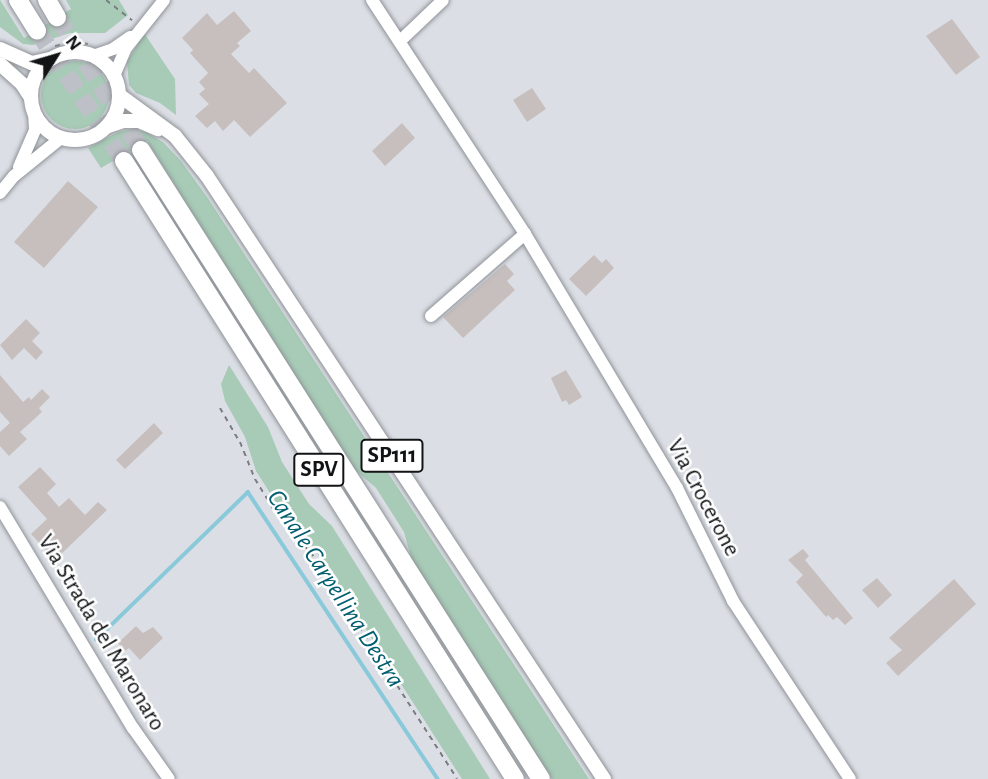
<!DOCTYPE html>
<style>
body{margin:0}
#map{position:relative;width:988px;height:779px;overflow:hidden;background:#dbdfe5;font-family:"Alegreya Sans",sans-serif}
div>[style]{position:absolute}
[style*='--x']{left:calc(var(--x)*1px);top:calc(var(--y)*1px);width:calc(var(--w)*1px);rotate:calc(var(--a)*1deg)}
.green>*{inset:0;background:#a7cbb6}
.round{border-radius:50%}
.stream>*{height:3.5px;margin:-1.75px;padding:0 1.75px;transform-origin:1.75px;border-radius:1.75px;background:#8ac9da}
.building>*{inset:0;background:#c7bfbe}
.highway-tunnel>*{height:18px;margin-top:-9px;transform-origin:0;background:repeating-linear-gradient(90deg,#bdc0c6 0 18px,transparent 0 27px)}
.path>*{height:2px;margin-top:-1px;transform-origin:0;background:repeating-linear-gradient(90deg,#797c80 0 5px,transparent 0 10px)}
.roads{filter:drop-shadow(0 0 2px #8f9398) drop-shadow(0 0 2px #8f9398)}
.minor>*{height:12px;margin:-6px;padding:0 6px;transform-origin:6px;border-radius:6px;background:#fff}
.major>*{height:14px;margin:-7px;padding:0 7px;transform-origin:7px;border-radius:7px;background:#fff}
.major>.ring{margin:-7px;padding:0;box-sizing:content-box;background:none;border:14px solid #fff;border-radius:50%}
.highway>*{height:18px;margin:-9px;padding:0 9px;transform-origin:9px;border-radius:9px;background:#fff}
span{translate:-50% -50%;white-space:nowrap;text-align:center;line-height:1.15;-webkit-text-stroke:5px #fff;paint-order:stroke}
.shield-label span{padding:2px 5px;background:#fff;border:2px solid;border-radius:5px;-webkit-text-stroke-width:0}
.shield-label{font-size:23px;color:#111315;font-weight:700}
.street-label{font-size:24px;color:#111315}
.water-label{font-size:26px;color:#025e70;font-style:italic}
.north{position:absolute;left:21px;top:21px;width:70px;height:70px;-webkit-text-stroke:5px #fff;paint-order:stroke;rotate:53deg;font-size:19px;font-weight:700;line-height:28px;text-align:center;color:#111315}
.north::after{content:'';display:block;margin:auto;width:24px;height:32px;background:#111315;clip-path:polygon(50% 0,100% 100%,50% 72%,0 100%)}
</style>
<div id="map">
<div class="green">
<i style="clip-path:polygon(0 0,24px 38px,71px 9px,66px 0,119px 0,128px 15px,105px 33px,70px 33px,33px 45px,23px 44px,0 27px)"></i>
<i style="clip-path:polygon(144px 33px,175px 79px,176px 115px,160px 103px,136px 93px,129px 85px,127px 62px)"></i>
<i class="round" style="left:41px;top:61px;width:68px;height:68px"></i>
<i style="clip-path:polygon(132px 129px,145px 132px,163px 142px,181px 161px,207px 197px,589px 779px,552px 779px,412px 561px,404px 532px,376px 488px,352px 467px,147px 141px,101px 168px,88px 148px,118px 132px)"></i>
<i style="clip-path:polygon(229px 365px,268px 427px,282px 462px,309px 504px,332px 526px,490px 779px,462px 779px,312px 545px,284px 515px,256px 471px,245px 437px,225px 401px,221px 384px)"></i>
</div>
<div class="stream">
<i style="--x:96;--y:640;--w:212;--a:-44.2"></i>
<i style="--x:248;--y:492;--w:344;--a:56.5"></i>
</div>
<div class="building">
<i style="clip-path:polygon(234px 11px,251px 31px,237px 43px,240px 46px,231px 54px,249px 73px,254px 68px,287px 103px,250px 137px,234px 120px,223px 131px,215px 121px,207px 128px,195px 116px,209px 104px,199px 94px,205px 89px,199px 82px,208px 73px,190px 53px,193px 50px,182px 38px,207px 13px,217px 25px)"></i>
<i style="clip-path:polygon(952px 19px,980px 57px,956px 75px,926px 36px)"></i>
<i style="clip-path:polygon(532px 88px,546px 109px,527px 122px,513px 100px)"></i>
<i style="clip-path:polygon(402px 123px,415px 138px,385px 166px,372px 151px)"></i>
<i style="clip-path:polygon(68px 181px,98px 207px,44px 268px,14px 242px)"></i>
<i style="clip-path:polygon(594px 255px,602px 263px,606px 259px,614px 268px,586px 296px,569px 279px)"></i>
<i style="clip-path:polygon(505px 264px,514px 274px,507px 281px,515px 290px,463px 338px,443px 317px)"></i>
<i style="clip-path:polygon(26px 319px,40px 333px,32px 341px,43px 352px,36px 360px,24px 348px,12px 360px,0 345px)"></i>
<i style="clip-path:polygon(566px 370px,582px 397px,569px 405px,566px 400px,562px 402px,551px 378px)"></i>
<i style="clip-path:polygon(0 375px,23px 402px,29px 397px,31px 400px,42px 389px,50px 397px,39px 408px,42px 412px,20px 432px,27px 439px,9px 456px,0 446px,0 432px,10px 423px,0 412px)"></i>
<i style="clip-path:polygon(154px 423px,163px 433px,125px 469px,116px 460px)"></i>
<i style="clip-path:polygon(40px 467px,56px 484px,47px 493px,59px 507px,69px 498px,85px 515px,98px 502px,107px 510px,55px 560px,31px 534px,47px 519px,18px 487px)"></i>
<i style="clip-path:polygon(803px 549px,809px 556px,805px 560px,853px 618px,845px 625px,837px 617px,833px 620px,828px 615px,826px 617px,796px 582px,803px 575px,788px 560px)"></i>
<i style="clip-path:polygon(877px 578px,892px 595px,878px 608px,862px 590px)"></i>
<i style="clip-path:polygon(954px 579px,976px 604px,898px 676px,886px 663px,902px 650px,889px 638px)"></i>
<i style="clip-path:polygon(136px 626px,143px 633px,153px 627px,163px 638px,140px 660px,129px 648px,125px 651px,118px 643px)"></i>
</div>
<div class="highway-tunnel">
<i style="--x:57;--y:17;--w:157;--a:57.7"></i>
<i style="--x:37;--y:30;--w:157;--a:56.4"></i>
</div>
<div class="path">
<i style="--x:106;--y:0;--w:33;--a:38"></i>
<i style="--x:55;--y:46;--w:20;--a:-11"></i>
<i style="--x:75;--y:42;--w:13;--a:9"></i>
<i style="--x:220;--y:408;--w:39;--a:60"></i>
<i style="--x:240;--y:442;--w:40;--a:68"></i>
<i style="--x:255;--y:479;--w:42;--a:58.6"></i>
<i style="--x:277;--y:515;--w:59;--a:48.4"></i>
<i style="--x:316;--y:559;--w:261;--a:57.3"></i>
</div>
<div class="roads">
<div class="minor">
<i style="--x:372;--y:0;--w:280;--a:56.8"></i>
<i style="--x:525;--y:234;--w:296;--a:59.1"></i>
<i style="--x:677;--y:488;--w:126;--a:63.6"></i>
<i style="--x:733;--y:601;--w:213;--a:56.7"></i>
<i style="--x:400;--y:41;--w:59;--a:-43.6"></i>
<i style="--x:93;--y:56;--w:21;--a:-19"></i>
<i style="--x:113;--y:49;--w:21;--a:-35"></i>
<i style="--x:114;--y:76;--w:30;--a:-67"></i>
<i style="--x:126;--y:48;--w:61;--a:-51.6"></i>
<i style="--x:19;--y:167;--w:40;--a:-66.6"></i>
<i style="--x:35;--y:130;--w:18;--a:-93"></i>
<i style="--x:0;--y:193;--w:22;--a:-51"></i>
<i style="--x:14;--y:176;--w:60;--a:-39"></i>
<i style="--x:431;--y:316;--w:125;--a:-41.1"></i>
<i style="--x:0;--y:507;--w:258;--a:59"></i>
<i style="--x:133;--y:728;--w:62;--a:54.8"></i>
</div>
<div class="major">
<i style="--x:0;--y:49;--w:35;--a:24"></i>
<i style="--x:32;--y:63;--w:18;--a:-13"></i>
<i class="ring" style="left:31px;top:52px;width:74px;height:74px"></i>
<i style="--x:0;--y:64;--w:30;--a:42"></i>
<i style="--x:22;--y:84;--w:17;--a:57"></i>
<i style="--x:119;--y:95;--w:69;--a:36.2"></i>
<i style="--x:175;--y:136;--w:51;--a:51.3"></i>
<i style="--x:207;--y:176;--w:722;--a:56.64"></i>
<i style="--x:106;--y:127;--w:18;--a:-19"></i>
<i style="--x:123;--y:121;--w:16;--a:0"></i>
<i style="--x:139;--y:121;--w:21;--a:23"></i>
</div>
<div class="highway">
<i style="--x:18;--y:0;--w:36;--a:58"></i>
<i style="--x:47;--y:0;--w:20;--a:60"></i>
<i style="--x:141;--y:150;--w:745;--a:57.55"></i>
<i style="--x:124;--y:161;--w:731;--a:57.68"></i>
</div>
</div>
<div class="shield-label">
<span style="left:392px;top:456px">SP111</span>
<span style="left:319px;top:470px">SPV</span>
</div>
<div class="street-label">
<span style="left:703px;top:498px;rotate:62deg">Via Crocerone</span>
<span style="left:101px;top:633px;rotate:59deg">Via Strada del Maronaro</span>
</div>
<div class="water-label">
<span style="left:335px;top:589px;rotate:57deg">Canale Carpellina Destra</span>
</div>
<div class="north">N</div>
</div>
